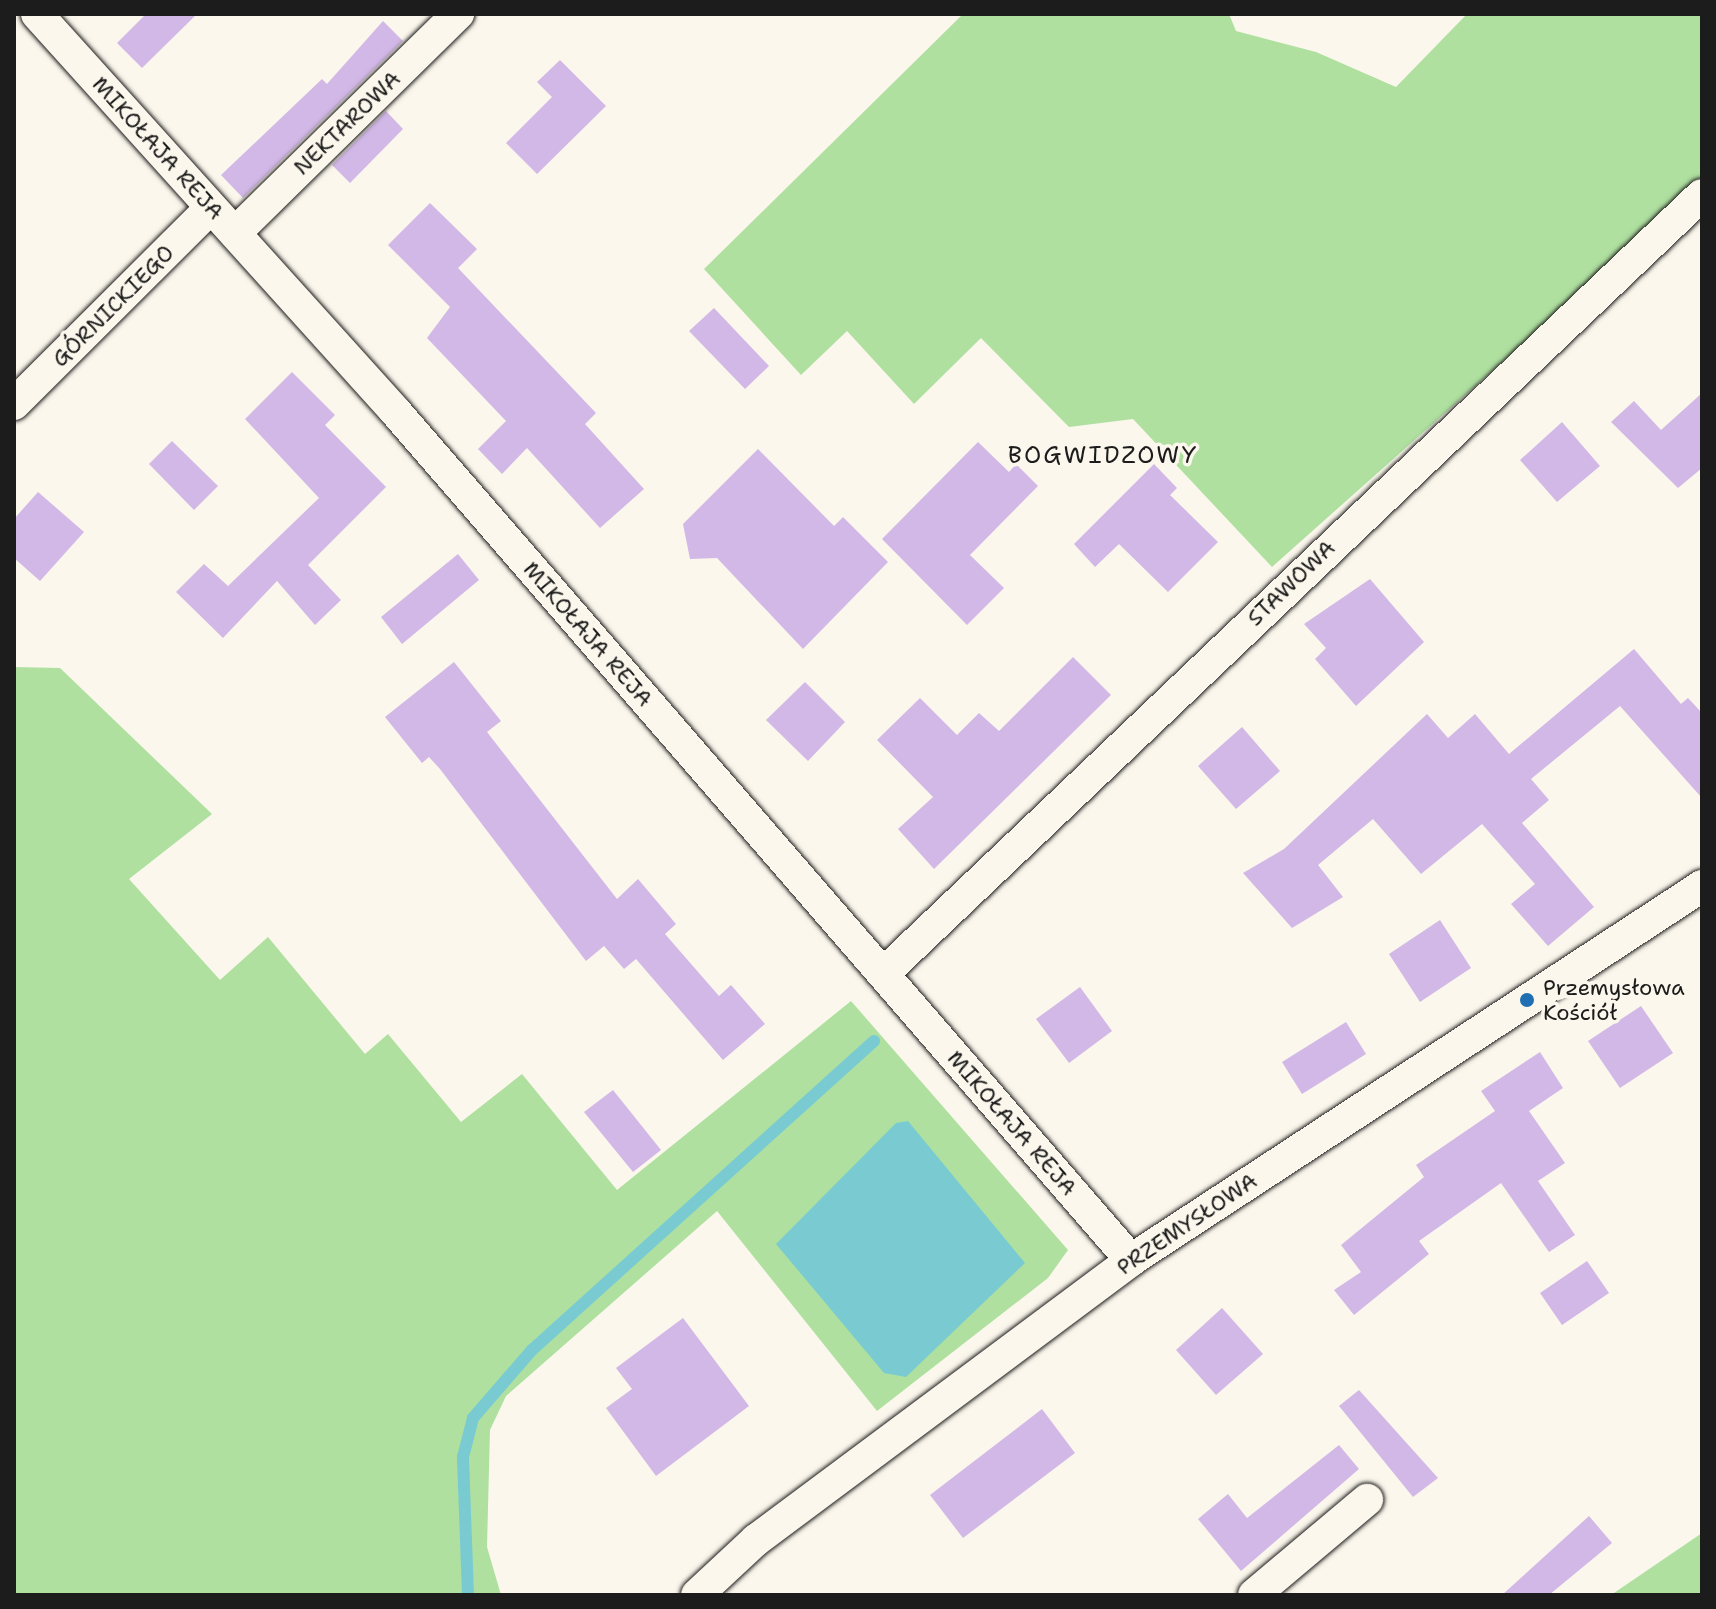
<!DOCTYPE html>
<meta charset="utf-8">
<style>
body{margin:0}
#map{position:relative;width:1716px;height:1609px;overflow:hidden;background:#fbf7ec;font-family:"Shantell Sans",sans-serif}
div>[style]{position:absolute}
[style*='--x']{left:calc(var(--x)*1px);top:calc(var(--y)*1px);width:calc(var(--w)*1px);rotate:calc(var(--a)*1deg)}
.green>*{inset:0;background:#afe0a0}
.water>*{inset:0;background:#79cbd1}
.stream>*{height:12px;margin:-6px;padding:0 6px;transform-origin:6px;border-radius:6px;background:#79cbd1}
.building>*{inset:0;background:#d2b8e6}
.roads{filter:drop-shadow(0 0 2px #1c1c1c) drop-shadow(0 0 2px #1c1c1c)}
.minor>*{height:32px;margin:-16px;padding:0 16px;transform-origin:16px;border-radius:16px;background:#fbf7ec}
.dots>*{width:22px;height:22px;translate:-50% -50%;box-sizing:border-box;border:4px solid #fbf7ec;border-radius:50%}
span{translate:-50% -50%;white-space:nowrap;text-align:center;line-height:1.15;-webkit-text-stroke:7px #fbf7ec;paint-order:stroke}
.street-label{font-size:22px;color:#1c1c1c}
.poi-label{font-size:22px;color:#1c1c1c}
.left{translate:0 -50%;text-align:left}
.neighbourhood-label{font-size:24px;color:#1c1c1c;letter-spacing:2px}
.frame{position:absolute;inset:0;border:16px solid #1c1c1c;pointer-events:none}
</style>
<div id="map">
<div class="green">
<i style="clip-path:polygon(963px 14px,1229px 14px,1236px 31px,1316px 52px,1396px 87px,1467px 14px,1702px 14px,1702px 184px,1272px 567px,1133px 419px,1069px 427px,981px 338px,914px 404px,847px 331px,801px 375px,704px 269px)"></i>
<i style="clip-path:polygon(14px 667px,60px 668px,212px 814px,129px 879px,220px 980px,268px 937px,365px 1054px,388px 1034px,461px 1122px,522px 1074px,617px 1190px,851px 1001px,1068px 1250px,1048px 1278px,877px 1411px,717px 1211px,506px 1396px,490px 1430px,487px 1547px,501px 1595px,14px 1595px)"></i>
<i style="clip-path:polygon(1702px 1533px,1702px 1595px,1611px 1595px)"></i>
</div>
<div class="water">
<i style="clip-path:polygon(908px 1121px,1025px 1263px,906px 1377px,884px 1373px,776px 1244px,896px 1123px)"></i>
</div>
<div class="stream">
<i style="--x:468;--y:1595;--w:138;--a:-92.1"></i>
<i style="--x:463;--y:1457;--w:40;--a:-75.6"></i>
<i style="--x:473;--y:1418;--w:90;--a:-49.1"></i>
<i style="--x:532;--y:1350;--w:461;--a:-42.1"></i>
</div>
<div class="building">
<i style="clip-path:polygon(146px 14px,197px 14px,142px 68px,117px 43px)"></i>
<i style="clip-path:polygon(383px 21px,403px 41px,243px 198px,221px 175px,322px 79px,327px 84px)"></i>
<i style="clip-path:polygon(560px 60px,606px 106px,537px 174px,506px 143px,552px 97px,537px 82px)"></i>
<i style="clip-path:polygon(386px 111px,403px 129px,350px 183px,332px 165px)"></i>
<i style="clip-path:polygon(430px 203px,477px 249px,458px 268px,596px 413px,585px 424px,644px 489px,600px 528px,527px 448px,502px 474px,478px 449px,506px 421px,427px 338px,450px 307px,388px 245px)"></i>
<i style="clip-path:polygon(714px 308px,769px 366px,745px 389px,689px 331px)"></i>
<i style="clip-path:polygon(292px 372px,335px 415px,325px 425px,386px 487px,308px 565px,341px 600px,315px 625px,277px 581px,223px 638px,176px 592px,204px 564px,228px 586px,319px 498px,245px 419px)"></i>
<i style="clip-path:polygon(1702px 393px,1702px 468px,1678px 488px,1611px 422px,1634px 401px,1661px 430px)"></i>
<i style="clip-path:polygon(1562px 422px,1600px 466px,1557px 502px,1520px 460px)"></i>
<i style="clip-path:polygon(172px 441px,218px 486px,194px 510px,149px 464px)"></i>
<i style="clip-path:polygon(978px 442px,1009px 472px,1016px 464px,1038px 486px,970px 555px,1004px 588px,967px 625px,882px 539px)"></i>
<i style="clip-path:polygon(758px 449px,834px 526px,843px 517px,888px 562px,803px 649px,717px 558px,690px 559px,683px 524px)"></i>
<i style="clip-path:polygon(1154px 464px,1177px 488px,1170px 495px,1218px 542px,1168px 592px,1119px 544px,1095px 567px,1074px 544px)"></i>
<i style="clip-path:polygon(38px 492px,84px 532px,40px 581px,14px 558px,14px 519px)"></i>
<i style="clip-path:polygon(458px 554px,479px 580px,402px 644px,381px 617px)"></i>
<i style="clip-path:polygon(1370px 579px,1424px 642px,1356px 706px,1315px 659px,1326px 648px,1304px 624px)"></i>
<i style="clip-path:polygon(1634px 649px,1681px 704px,1688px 698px,1702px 713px,1702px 798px,1620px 706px,1531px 779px,1549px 800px,1522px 823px,1594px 907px,1548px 946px,1511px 904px,1535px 884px,1482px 824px,1421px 874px,1373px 819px,1318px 865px,1343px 897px,1292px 928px,1243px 873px,1284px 849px,1427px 714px,1448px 738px,1475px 714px,1509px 754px)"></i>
<i style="clip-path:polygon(1073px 657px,1111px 695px,934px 869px,898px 829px,933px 797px,877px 740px,920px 698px,957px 735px,979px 713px,999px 731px)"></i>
<i style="clip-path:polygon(454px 662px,501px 721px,487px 732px,617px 899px,638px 879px,676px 924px,665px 934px,719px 996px,731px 985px,765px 1024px,723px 1060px,636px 959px,624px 969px,604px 946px,586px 961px,440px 769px,429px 757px,422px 763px,385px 717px)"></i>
<i style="clip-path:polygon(805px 682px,845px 722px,808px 761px,766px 720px)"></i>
<i style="clip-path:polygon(1242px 727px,1280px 771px,1236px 809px,1198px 766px)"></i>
<i style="clip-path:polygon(1440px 920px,1471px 968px,1420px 1002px,1389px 954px)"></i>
<i style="clip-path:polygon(1080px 987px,1112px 1031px,1069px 1063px,1036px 1019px)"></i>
<i style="clip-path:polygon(1641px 1006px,1673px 1053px,1620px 1088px,1588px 1041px)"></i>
<i style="clip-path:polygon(1346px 1022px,1366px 1054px,1302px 1094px,1282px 1062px)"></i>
<i style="clip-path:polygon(1540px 1052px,1563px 1088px,1529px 1111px,1565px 1163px,1538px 1181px,1575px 1235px,1549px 1252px,1501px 1183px,1419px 1241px,1429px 1254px,1354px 1315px,1334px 1290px,1361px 1272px,1341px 1245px,1424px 1177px,1416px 1165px,1495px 1111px,1481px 1091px)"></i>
<i style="clip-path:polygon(613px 1090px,661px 1150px,633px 1172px,584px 1112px)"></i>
<i style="clip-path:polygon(1587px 1261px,1609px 1293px,1562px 1325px,1540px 1293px)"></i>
<i style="clip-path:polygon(1222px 1308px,1263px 1354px,1216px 1395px,1176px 1350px)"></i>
<i style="clip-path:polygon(683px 1318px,749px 1406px,656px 1476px,606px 1408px,632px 1389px,616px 1368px)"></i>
<i style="clip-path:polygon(1359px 1390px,1438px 1478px,1413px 1497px,1339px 1406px)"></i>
<i style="clip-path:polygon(1042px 1409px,1075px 1453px,963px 1538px,930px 1495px)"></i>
<i style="clip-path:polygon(1339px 1445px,1359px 1469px,1241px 1571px,1198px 1519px,1228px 1494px,1247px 1518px)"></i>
<i style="clip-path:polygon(1589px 1516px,1612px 1543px,1549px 1595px,1502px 1595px)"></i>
</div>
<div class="roads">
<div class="minor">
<i style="--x:37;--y:14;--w:535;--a:47.96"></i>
<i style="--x:395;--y:411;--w:1124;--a:49.08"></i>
<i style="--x:235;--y:233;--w:313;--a:-44.5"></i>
<i style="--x:14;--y:404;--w:278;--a:-44.9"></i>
<i style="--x:883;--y:974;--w:1130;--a:-43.57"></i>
<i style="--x:697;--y:1595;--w:81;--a:-43"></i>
<i style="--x:756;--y:1540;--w:468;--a:-36.7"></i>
<i style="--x:1131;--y:1260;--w:683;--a:-33.22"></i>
<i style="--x:1254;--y:1595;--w:148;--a:-40.1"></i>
</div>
</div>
<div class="dots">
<i style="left:1527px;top:1000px;background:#1f6fb2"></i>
</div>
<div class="street-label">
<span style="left:347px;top:123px;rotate:-44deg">NEKTAROWA</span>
<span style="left:158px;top:148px;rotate:48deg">MIKOŁAJA REJA</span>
<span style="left:113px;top:306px;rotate:-45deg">GÓRNICKIEGO</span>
<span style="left:1291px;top:583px;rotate:-44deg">STAWOWA</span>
<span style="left:588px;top:634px;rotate:49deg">MIKOŁAJA REJA</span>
<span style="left:1012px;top:1123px;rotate:49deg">MIKOŁAJA REJA</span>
<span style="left:1187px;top:1224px;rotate:-34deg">PRZEMYSŁOWA</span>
</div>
<div class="poi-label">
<span class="left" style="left:1543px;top:1000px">Przemysłowa<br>Kościół</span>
</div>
<div class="neighbourhood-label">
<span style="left:1103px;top:456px">BOGWIDZOWY</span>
</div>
<div class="frame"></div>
</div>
